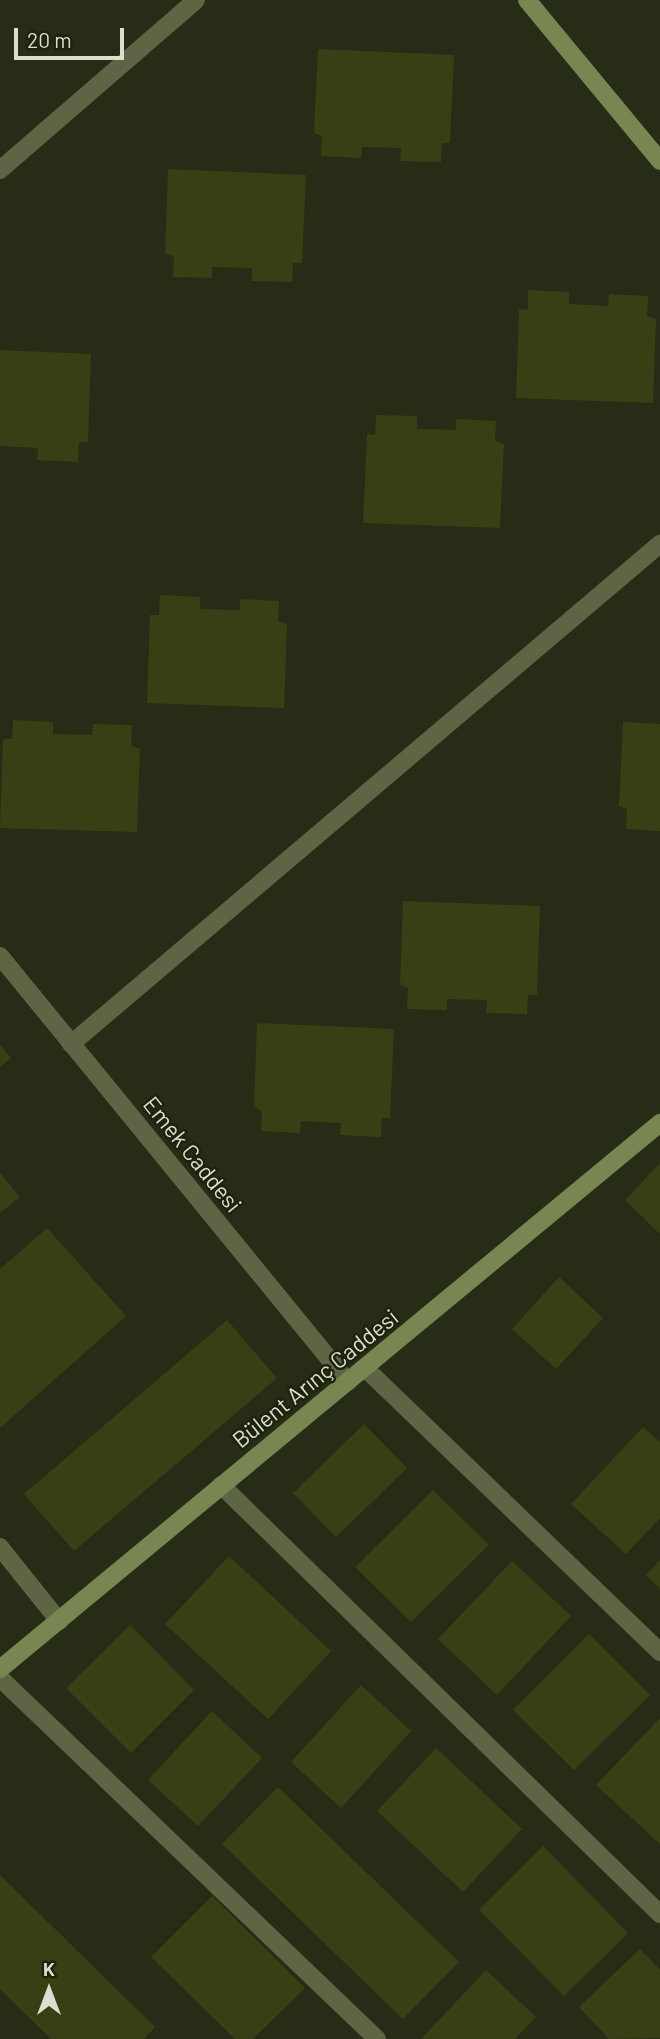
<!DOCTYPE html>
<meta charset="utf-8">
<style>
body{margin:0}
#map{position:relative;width:660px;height:2039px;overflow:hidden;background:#272c17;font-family:Barlow,sans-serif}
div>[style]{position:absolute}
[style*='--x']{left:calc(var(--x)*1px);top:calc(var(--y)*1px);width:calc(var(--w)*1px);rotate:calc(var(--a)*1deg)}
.building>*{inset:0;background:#374015}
.street>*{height:18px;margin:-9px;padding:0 9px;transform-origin:9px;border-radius:9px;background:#5d6545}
.secondary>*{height:18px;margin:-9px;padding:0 9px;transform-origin:9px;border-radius:9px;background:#798652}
span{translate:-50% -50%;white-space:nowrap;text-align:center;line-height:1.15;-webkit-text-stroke:5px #1e230d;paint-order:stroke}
.street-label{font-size:23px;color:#dbdfd1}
.north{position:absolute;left:14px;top:1955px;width:70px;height:70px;-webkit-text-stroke:5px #1e230d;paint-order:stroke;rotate:0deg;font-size:19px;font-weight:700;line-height:28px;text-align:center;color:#dbdfd1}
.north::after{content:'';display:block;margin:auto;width:24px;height:32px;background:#dbdfd1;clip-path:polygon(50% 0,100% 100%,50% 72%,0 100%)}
.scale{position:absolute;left:14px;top:28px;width:110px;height:32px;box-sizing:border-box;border:4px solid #dbdfd1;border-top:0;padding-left:9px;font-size:21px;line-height:24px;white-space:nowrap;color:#dbdfd1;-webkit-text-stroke:5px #1e230d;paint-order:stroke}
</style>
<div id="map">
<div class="building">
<i style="clip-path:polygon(318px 49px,454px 55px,450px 143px,442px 143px,441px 162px,400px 161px,401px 148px,362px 147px,361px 158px,321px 156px,322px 136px,314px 133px)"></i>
<i style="clip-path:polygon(168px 169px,306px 175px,302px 263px,293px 263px,292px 282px,252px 281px,252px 268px,212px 267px,212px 278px,173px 277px,174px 257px,165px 253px)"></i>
<i style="clip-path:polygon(528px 290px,569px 292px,569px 304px,608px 306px,609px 294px,648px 296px,647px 316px,656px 319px,653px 403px,516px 398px,519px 309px,528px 310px)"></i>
<i style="clip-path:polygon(0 350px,91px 354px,88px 442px,79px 442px,78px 462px,37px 460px,38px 448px,0 446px)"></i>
<i style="clip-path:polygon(376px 415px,417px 416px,417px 429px,456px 430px,456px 419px,496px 421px,495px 441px,504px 444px,500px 528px,363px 523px,367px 434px,375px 435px)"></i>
<i style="clip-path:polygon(160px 595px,200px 597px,200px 609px,240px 610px,240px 599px,279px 601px,278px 621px,287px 624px,284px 708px,147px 703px,150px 615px,159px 615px)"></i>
<i style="clip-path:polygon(13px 720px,53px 722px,53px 734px,92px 735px,93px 724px,132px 725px,131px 746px,140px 749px,137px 832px,0 828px,3px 739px,12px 739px)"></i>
<i style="clip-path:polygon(623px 722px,660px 724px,660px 831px,626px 829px,627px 809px,619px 806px)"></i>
<i style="clip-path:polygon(403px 901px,540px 906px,537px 995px,528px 995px,527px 1014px,486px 1013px,487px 1000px,447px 999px,447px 1010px,407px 1009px,408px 988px,400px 985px)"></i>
<i style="clip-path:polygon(257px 1023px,394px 1029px,390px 1118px,382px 1118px,381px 1137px,340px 1135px,341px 1123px,301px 1121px,300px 1133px,261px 1131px,262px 1111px,254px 1107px)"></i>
<i style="clip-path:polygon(0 1045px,11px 1058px,0 1067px)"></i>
<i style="clip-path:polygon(660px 1163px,660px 1234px,625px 1200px)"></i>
<i style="clip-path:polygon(0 1173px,20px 1197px,0 1213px)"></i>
<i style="clip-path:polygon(47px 1228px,126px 1316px,0 1428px,0 1269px)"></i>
<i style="clip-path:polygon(559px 1277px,603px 1318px,556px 1369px,512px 1329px)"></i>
<i style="clip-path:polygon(227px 1320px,277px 1378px,74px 1551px,24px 1494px)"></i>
<i style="clip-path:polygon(364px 1424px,407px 1468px,336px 1537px,293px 1493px)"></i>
<i style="clip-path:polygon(643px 1427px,660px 1442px,660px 1518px,626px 1554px,571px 1504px)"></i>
<i style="clip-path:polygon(433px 1490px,489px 1545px,411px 1622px,355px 1567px)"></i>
<i style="clip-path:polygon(229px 1556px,331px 1651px,268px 1719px,165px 1624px)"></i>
<i style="clip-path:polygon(660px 1560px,660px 1589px,646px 1575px)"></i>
<i style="clip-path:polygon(512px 1561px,571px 1616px,497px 1695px,438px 1639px)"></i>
<i style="clip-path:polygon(130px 1625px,194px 1690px,131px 1753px,66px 1688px)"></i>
<i style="clip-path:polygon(589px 1634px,650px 1695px,574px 1770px,513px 1710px)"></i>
<i style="clip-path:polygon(361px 1685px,411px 1731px,341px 1808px,291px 1762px)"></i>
<i style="clip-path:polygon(212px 1711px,262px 1758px,198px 1826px,148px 1780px)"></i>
<i style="clip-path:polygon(660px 1718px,660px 1844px,596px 1785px)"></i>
<i style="clip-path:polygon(436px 1748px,522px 1829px,463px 1892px,377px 1811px)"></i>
<i style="clip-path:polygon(278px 1787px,459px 1962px,403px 2019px,222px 1844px)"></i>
<i style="clip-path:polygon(543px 1846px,628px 1933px,564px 1996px,479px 1910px)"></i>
<i style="clip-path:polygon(0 1875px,155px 2027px,144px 2039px,51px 2039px,0 1989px)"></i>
<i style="clip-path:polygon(212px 1896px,305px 1988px,253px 2039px,235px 2039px,151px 1957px)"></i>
<i style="clip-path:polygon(640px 1949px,660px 1970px,660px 2038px,609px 2039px,579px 2007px)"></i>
<i style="clip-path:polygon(486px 1970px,536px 2017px,515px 2039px,421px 2039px)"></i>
</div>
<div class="street">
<i style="--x:0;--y:170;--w:259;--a:-40.9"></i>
<i style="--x:0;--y:956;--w:550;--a:50.75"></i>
<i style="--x:71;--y:1044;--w:773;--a:-40.33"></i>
<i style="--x:367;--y:1370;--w:407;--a:43.9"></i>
<i style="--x:221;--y:1485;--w:614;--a:44.34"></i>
<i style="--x:0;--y:1547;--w:95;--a:51.4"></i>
<i style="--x:0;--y:1678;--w:522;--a:43.76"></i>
</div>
<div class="secondary">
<i style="--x:527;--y:0;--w:209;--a:50.4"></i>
<i style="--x:0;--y:1669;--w:857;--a:-39.6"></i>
</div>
<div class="street-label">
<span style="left:193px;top:1154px;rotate:51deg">Emek Caddesi</span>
<span style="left:315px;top:1378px;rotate:-39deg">Bülent Arınç Caddesi</span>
</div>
<div class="north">K</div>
<div class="scale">20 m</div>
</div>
